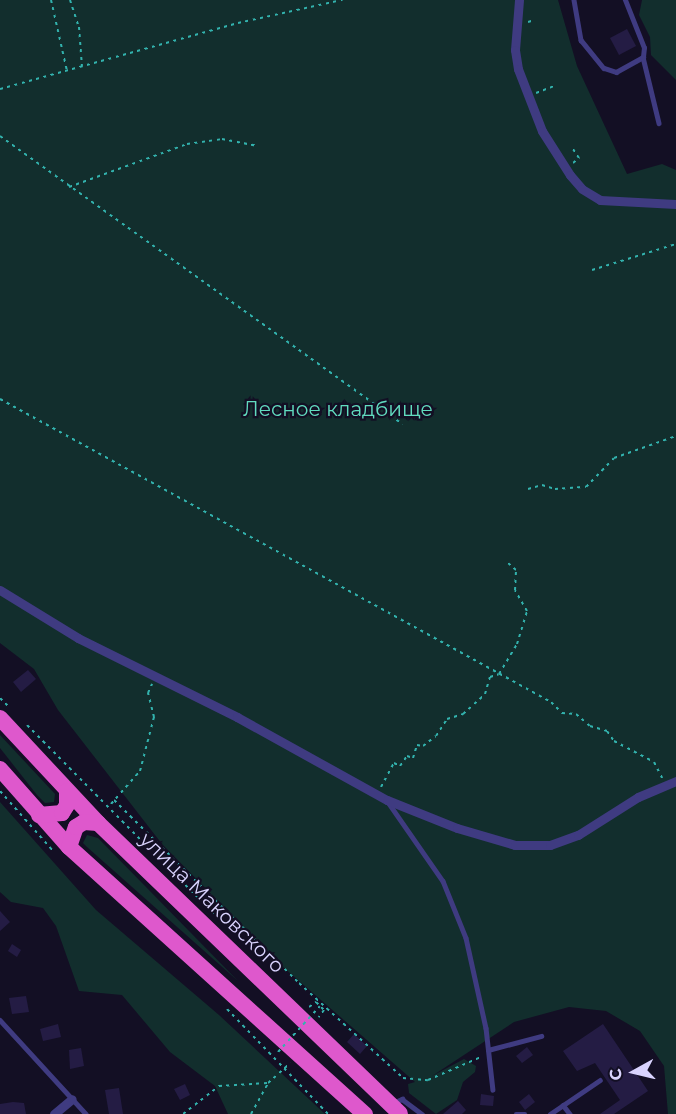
<!DOCTYPE html>
<meta charset="utf-8">
<style>
body{margin:0}
#map{position:relative;width:676px;height:1114px;overflow:hidden;background:#130f24;font-family:Montserrat,sans-serif}
div>[style]{position:absolute}
[style*='--x']{left:calc(var(--x)*1px);top:calc(var(--y)*1px);width:calc(var(--w)*1px);rotate:calc(var(--a)*1deg)}
.green>*{inset:0;background:#122e2d}
.building>*{inset:0;background:#241c44}
.path>*{height:2px;margin-top:-1px;transform-origin:0;background:repeating-linear-gradient(90deg,#32b2ad 0 3px,transparent 0 7.5px)}
.service>*{height:4.5px;margin:-2.25px;padding:0 2.25px;transform-origin:2.25px;border-radius:2.25px;background:#3f3b81}
.minor>*{height:9px;margin:-4.5px;padding:0 4.5px;transform-origin:4.5px;border-radius:4.5px;background:#3f3b81}
.trunk>*{height:16px;margin:-8px;padding:0 8px;transform-origin:8px;border-radius:8px;background:#de58cc}
.path-bridge>*{height:2px;margin-top:-1px;transform-origin:0;background:repeating-linear-gradient(90deg,#32b2ad 0 3px,transparent 0 7.5px)}
span{translate:-50% -50%;white-space:nowrap;text-align:center;line-height:1.15;-webkit-text-stroke:4.5px #130f24;paint-order:stroke}
.park-label{font-size:20px;color:#61dcbf}
.street-label{font-size:20px;color:#d9d3fe}
.north{position:absolute;left:604px;top:1042px;width:60px;height:60px;-webkit-text-stroke:4px #130f24;paint-order:stroke;rotate:262deg;font-size:16px;font-weight:700;line-height:24px;text-align:center;color:#d9d3fe}
.north::after{content:'';display:block;margin:auto;width:21px;height:27px;background:#d9d3fe;clip-path:polygon(50% 0,100% 100%,50% 72%,0 100%)}
</style>
<div id="map">
<div class="green">
<i style="clip-path:polygon(0 0,558px 0,577px 66px,627px 174px,662px 164px,676px 170px,676px 1114px,668px 1114px,664px 1066px,640px 1031px,606px 1011px,569px 1007px,514px 1022px,432px 1076px,464px 1059px,476px 1066px,475px 1072px,463px 1082px,457px 1100px,436px 1114px,409px 1093px,408px 1084px,415px 1082px,283px 967px,162px 844px,58px 710px,34px 669px,0 643px)"></i>
<i style="clip-path:polygon(642px 0,676px 0,676px 80px,651px 55px,650px 37px,639px 15px)"></i>
<i style="clip-path:polygon(0 735px,55px 794px,54px 802px,45px 803px,37px 795px,0 748px)"></i>
<i style="clip-path:polygon(0 802px,96px 910px,219px 1015px,325px 1114px,228px 1114px,215px 1086px,170px 1052px,122px 995px,79px 991px,56px 926px,43px 908px,11px 902px,0 892px)"></i>
<i style="clip-path:polygon(87px 835px,98px 838px,238px 981px,87px 847px,83px 843px)"></i>
</div>
<div class="building">
<i style="clip-path:polygon(627px 29px,636px 46px,619px 55px,610px 38px)"></i>
<i style="clip-path:polygon(28px 670px,36px 679px,21px 692px,13px 682px)"></i>
<i style="clip-path:polygon(0 911px,10px 922px,0 931px)"></i>
<i style="clip-path:polygon(12px 944px,21px 950px,17px 957px,8px 951px)"></i>
<i style="clip-path:polygon(26px 996px,29px 1012px,12px 1014px,9px 998px)"></i>
<i style="clip-path:polygon(58px 1024px,61px 1037px,43px 1041px,40px 1029px)"></i>
<i style="clip-path:polygon(603px 1024px,648px 1091px,614px 1114px,600px 1114px,620px 1100px,595px 1063px,577px 1071px,563px 1051px)"></i>
<i style="clip-path:polygon(354px 1034px,367px 1046px,360px 1054px,347px 1042px)"></i>
<i style="clip-path:polygon(527px 1047px,533px 1055px,522px 1063px,516px 1056px)"></i>
<i style="clip-path:polygon(81px 1048px,84px 1066px,70px 1069px,69px 1050px)"></i>
<i style="clip-path:polygon(185px 1084px,190px 1095px,180px 1100px,174px 1089px)"></i>
<i style="clip-path:polygon(119px 1088px,123px 1114px,109px 1114px,105px 1090px)"></i>
<i style="clip-path:polygon(481px 1094px,494px 1096px,493px 1106px,480px 1105px)"></i>
<i style="clip-path:polygon(529px 1094px,535px 1102px,525px 1110px,519px 1102px)"></i>
<i style="clip-path:polygon(458px 1101px,466px 1110px,462px 1114px,443px 1114px)"></i>
<i style="clip-path:polygon(13px 1102px,24px 1103px,26px 1114px,0 1114px,0 1104px)"></i>
</div>
<div class="path">
<i style="--x:51;--y:0;--w:73;--a:77.3"></i>
<i style="--x:70;--y:0;--w:28;--a:72"></i>
<i style="--x:79;--y:27;--w:40;--a:85.7"></i>
<i style="--x:528;--y:22;--w:7;--a:-16"></i>
<i style="--x:0;--y:89;--w:247;--a:-15.5"></i>
<i style="--x:238;--y:23;--w:107;--a:-12.5"></i>
<i style="--x:536;--y:93;--w:19;--a:-21"></i>
<i style="--x:0;--y:136;--w:495;--a:35.6"></i>
<i style="--x:573;--y:163;--w:8;--a:-40"></i>
<i style="--x:579;--y:158;--w:11;--a:-124"></i>
<i style="--x:69;--y:187;--w:126;--a:-20"></i>
<i style="--x:187;--y:144;--w:35;--a:-8"></i>
<i style="--x:222;--y:139;--w:37;--a:11"></i>
<i style="--x:592;--y:270;--w:88;--a:-17.2"></i>
<i style="--x:0;--y:399;--w:629;--a:28.81"></i>
<i style="--x:551;--y:702;--w:16;--a:45"></i>
<i style="--x:562;--y:713;--w:14;--a:4"></i>
<i style="--x:576;--y:714;--w:18;--a:41"></i>
<i style="--x:590;--y:726;--w:18;--a:16"></i>
<i style="--x:607;--y:731;--w:12;--a:55"></i>
<i style="--x:614;--y:741;--w:45;--a:27.7"></i>
<i style="--x:654;--y:762;--w:18;--a:63"></i>
<i style="--x:528;--y:489;--w:15;--a:-16"></i>
<i style="--x:542;--y:485;--w:14;--a:17"></i>
<i style="--x:555;--y:489;--w:31;--a:-4"></i>
<i style="--x:586;--y:487;--w:40;--a:-46"></i>
<i style="--x:614;--y:458;--w:66;--a:-19.5"></i>
<i style="--x:0;--y:698;--w:11;--a:45"></i>
<i style="--x:27;--y:725;--w:289;--a:45.3"></i>
<i style="--x:381;--y:787;--w:27;--a:-62"></i>
<i style="--x:394;--y:763;--w:7;--a:27"></i>
<i style="--x:400;--y:766;--w:12;--a:-55"></i>
<i style="--x:407;--y:756;--w:6;--a:18"></i>
<i style="--x:413;--y:758;--w:14;--a:-73"></i>
<i style="--x:417;--y:745;--w:6;--a:9"></i>
<i style="--x:423;--y:746;--w:16;--a:-38"></i>
<i style="--x:436;--y:736;--w:20;--a:-57"></i>
<i style="--x:447;--y:719;--w:17;--a:-17"></i>
<i style="--x:463;--y:714;--w:30;--a:-42"></i>
<i style="--x:485;--y:694;--w:18;--a:-74"></i>
<i style="--x:490;--y:677;--w:9;--a:-18"></i>
<i style="--x:499;--y:674;--w:35;--a:-59"></i>
<i style="--x:517;--y:644;--w:34;--a:-73"></i>
<i style="--x:527;--y:611;--w:24;--a:-120"></i>
<i style="--x:515;--y:590;--w:20;--a:-87"></i>
<i style="--x:516;--y:570;--w:11;--a:-139"></i>
<i style="--x:0;--y:791;--w:81;--a:48.5"></i>
<i style="--x:114;--y:800;--w:260;--a:44.7"></i>
<i style="--x:299;--y:983;--w:141;--a:42.4"></i>
<i style="--x:403;--y:1078;--w:25;--a:5"></i>
<i style="--x:428;--y:1080;--w:58;--a:-23.5"></i>
<i style="--x:111;--y:804;--w:44;--a:-48.7"></i>
<i style="--x:140;--y:771;--w:56;--a:-75.5"></i>
<i style="--x:154;--y:717;--w:25;--a:-104"></i>
<i style="--x:148;--y:693;--w:10;--a:-66"></i>
<i style="--x:309;--y:1007;--w:9;--a:-36"></i>
<i style="--x:316;--y:1002;--w:11;--a:45"></i>
<i style="--x:324;--y:1010;--w:9;--a:126"></i>
<i style="--x:227;--y:1009;--w:146;--a:46.1"></i>
<i style="--x:183;--y:1114;--w:46;--a:-37.9"></i>
<i style="--x:219;--y:1086;--w:49;--a:-3.5"></i>
<i style="--x:268;--y:1083;--w:30;--a:-42"></i>
<i style="--x:251;--y:1114;--w:35;--a:-61"></i>
</div>
<div class="service">
<i style="--x:574;--y:0;--w:41;--a:80.1"></i>
<i style="--x:581;--y:40;--w:36;--a:51"></i>
<i style="--x:604;--y:68;--w:13;--a:18"></i>
<i style="--x:616;--y:72;--w:31;--a:-29"></i>
<i style="--x:643;--y:57;--w:9;--a:-84"></i>
<i style="--x:644;--y:48;--w:52;--a:-111.6"></i>
<i style="--x:643;--y:57;--w:68;--a:76.4"></i>
<i style="--x:388;--y:802;--w:96;--a:55.2"></i>
<i style="--x:443;--y:881;--w:61;--a:68"></i>
<i style="--x:466;--y:938;--w:92;--a:77.5"></i>
<i style="--x:486;--y:1028;--w:62;--a:83.6"></i>
<i style="--x:0;--y:1020;--w:127;--a:47.5"></i>
<i style="--x:488;--y:1050;--w:55;--a:-14.8"></i>
<i style="--x:395;--y:1102;--w:8;--a:-23"></i>
<i style="--x:402;--y:1099;--w:25;--a:37"></i>
<i style="--x:563;--y:1105;--w:11;--a:52"></i>
<i style="--x:516;--y:1114;--w:9;--a:0"></i>
<i style="--x:550;--y:1114;--w:60;--a:-34.2"></i>
</div>
<div class="minor">
<i style="--x:519;--y:0;--w:50;--a:94.6"></i>
<i style="--x:515;--y:50;--w:19;--a:81"></i>
<i style="--x:518;--y:69;--w:66;--a:68.8"></i>
<i style="--x:542;--y:131;--w:52;--a:57.5"></i>
<i style="--x:570;--y:175;--w:18;--a:49"></i>
<i style="--x:582;--y:189;--w:21;--a:31"></i>
<i style="--x:600;--y:200;--w:76;--a:3"></i>
<i style="--x:0;--y:590;--w:92;--a:31.6"></i>
<i style="--x:78;--y:638;--w:178;--a:26.4"></i>
<i style="--x:237;--y:717;--w:171;--a:29"></i>
<i style="--x:387;--y:800;--w:75;--a:21.8"></i>
<i style="--x:457;--y:828;--w:60;--a:16.3"></i>
<i style="--x:515;--y:845;--w:35;--a:0"></i>
<i style="--x:550;--y:845;--w:30;--a:-20"></i>
<i style="--x:578;--y:835;--w:71;--a:-32.3"></i>
<i style="--x:638;--y:797;--w:41;--a:-22.8"></i>
<i style="--x:54;--y:1114;--w:23;--a:-40"></i>
</div>
<div class="trunk">
<i style="--x:0;--y:718;--w:144;--a:47"></i>
<i style="--x:98;--y:823;--w:419;--a:43.9"></i>
<i style="--x:0;--y:769;--w:104;--a:48.5"></i>
<i style="--x:69;--y:847;--w:399;--a:42.1"></i>
<i style="--x:39;--y:815;--w:23;--a:-5"></i>
<i style="--x:62;--y:813;--w:9;--a:-58"></i>
<i style="--x:67;--y:805;--w:14;--a:-90"></i>
<i style="--x:69;--y:847;--w:21;--a:-71"></i>
<i style="--x:76;--y:827;--w:9;--a:-32"></i>
<i style="--x:84;--y:822;--w:14;--a:4"></i>
</div>
<div class="path-bridge">
<i style="--x:278;--y:1052;--w:62;--a:-47.6"></i>
</div>
<div class="park-label">
<span style="left:338px;top:409px">Лесное кладбище</span>
</div>
<div class="street-label">
<span style="left:212px;top:903px;rotate:44deg">улица Маковского</span>
</div>
<div class="north">С</div>
</div>
